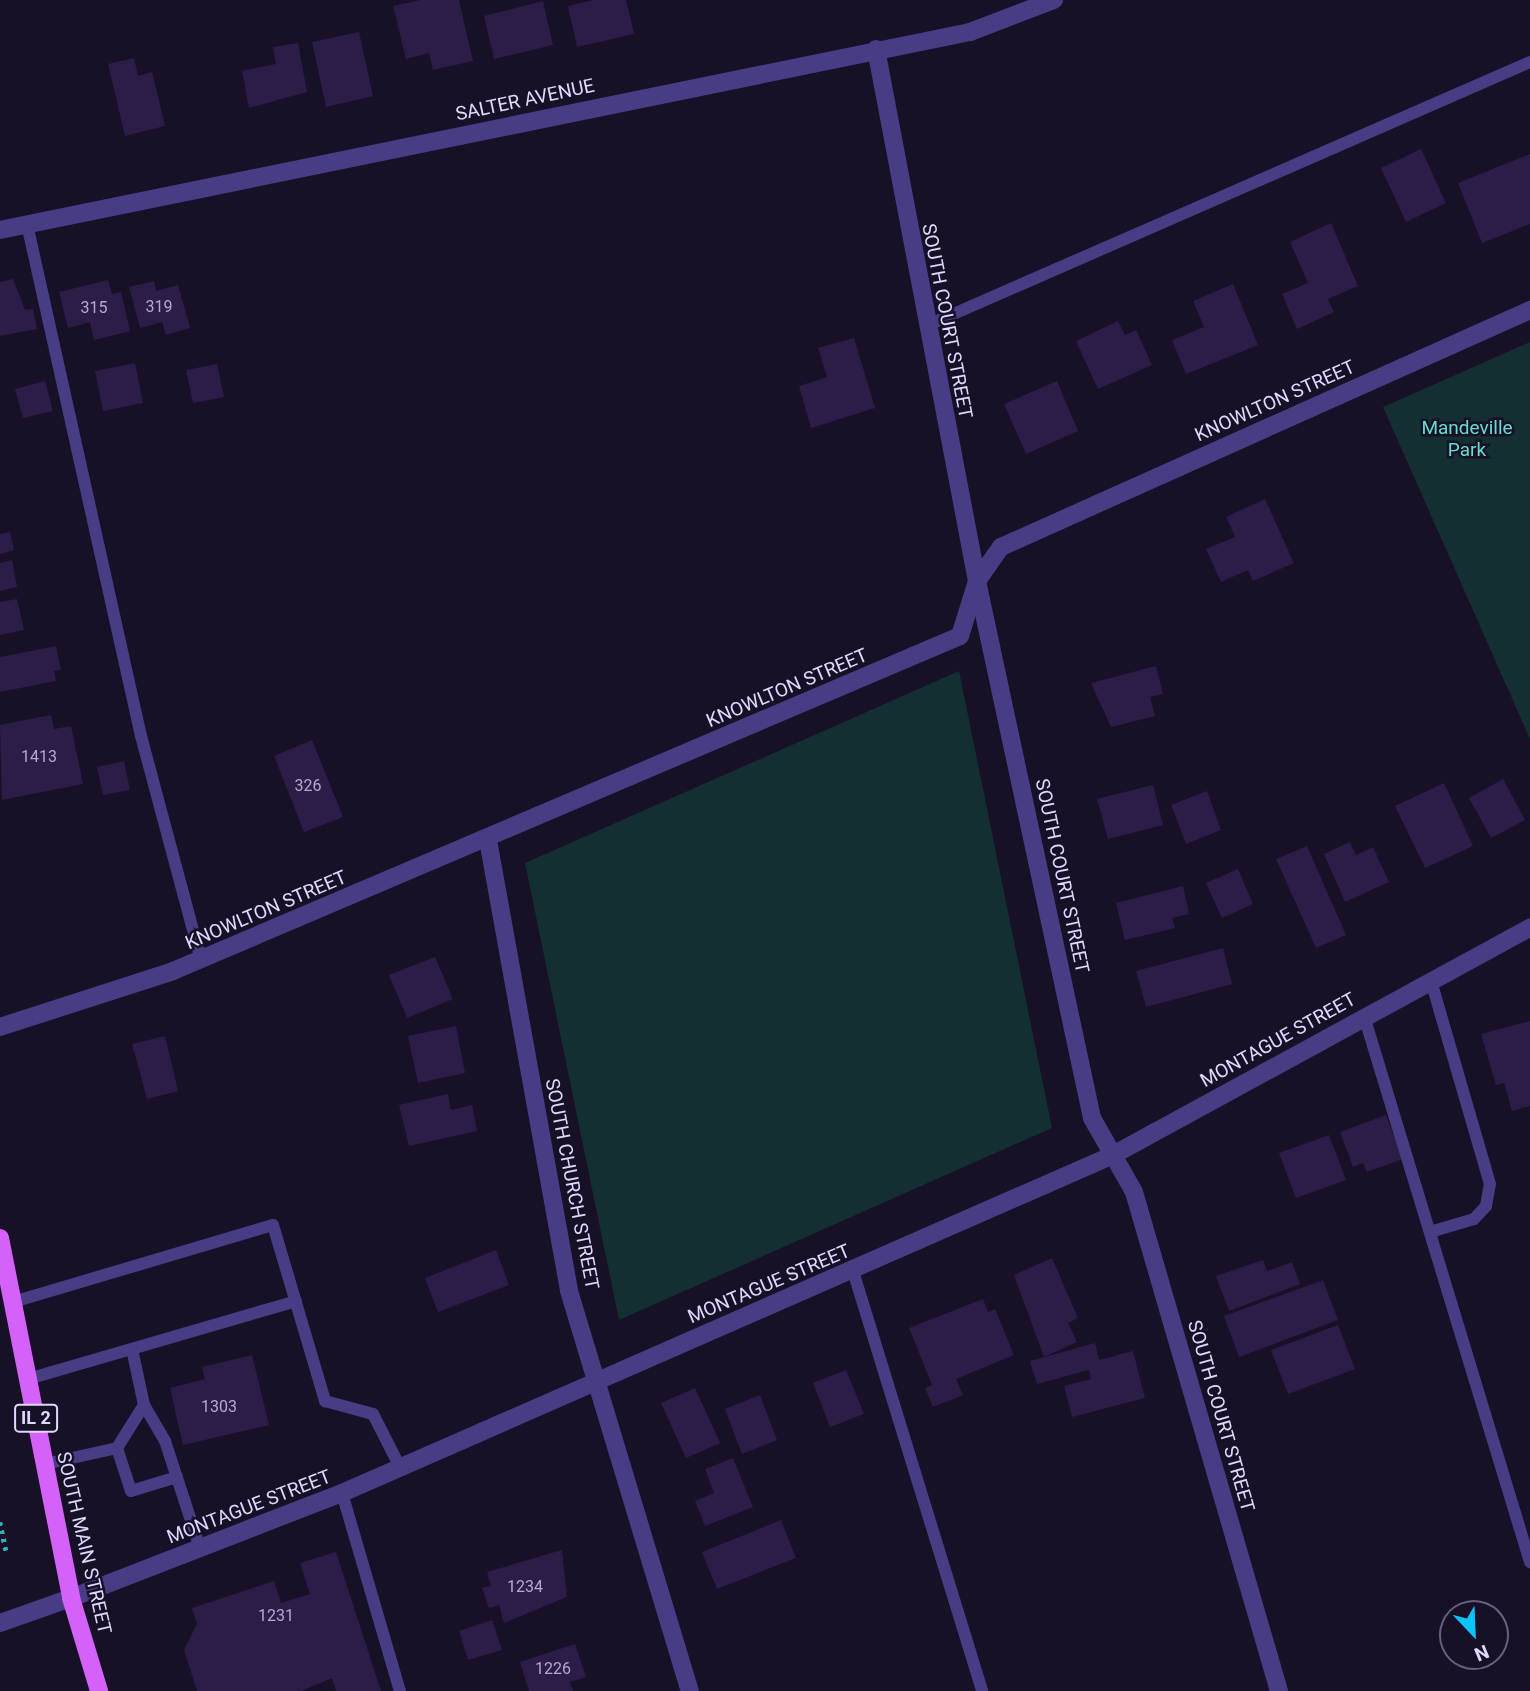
<!DOCTYPE html>
<style>
body{margin:0}
#map{position:relative;width:1530px;height:1691px;overflow:hidden;background:#171027;font-family:Roboto,sans-serif}
div>[style]{position:absolute}
[style*='--x']{left:calc(var(--x)*1px);top:calc(var(--y)*1px);width:calc(var(--w)*1px);rotate:calc(var(--a)*1deg)}
.green>*{inset:0;background:#142f31}
.building>*{inset:0;background:#2b1d48}
.path>*{height:4.5px;margin-top:-2.25px;transform-origin:0;background:repeating-linear-gradient(90deg,#33aeb6 0 3.5px,transparent 0 8.5px)}
.service>*{height:12px;margin:-6px;padding:0 6px;transform-origin:6px;border-radius:6px;background:#483d85}
.minor>*{height:18px;margin:-9px;padding:0 9px;transform-origin:9px;border-radius:9px;background:#483d85}
.tertiary>*{height:18px;margin:-9px;padding:0 9px;transform-origin:9px;border-radius:9px;background:#483d85}
.primary>*{height:18px;margin:-9px;padding:0 9px;transform-origin:9px;border-radius:9px;background:#d462fa}
span{translate:-50% -50%;white-space:nowrap;text-align:center;line-height:1.15;-webkit-text-stroke:5px #171027;paint-order:stroke}
.number-label{font-size:16px;color:#b4a9d0}
.number-label span{-webkit-text-stroke-width:0}
.shield-label span{padding:2px 5px;background:#171027;border:2px solid;border-radius:5px;-webkit-text-stroke-width:0}
.shield-label{font-size:18px;color:#e1d8fe;font-weight:700}
.street-label{font-size:19px;color:#e1d8fe}
.park-label{font-size:19px;color:#65ddcd}
.north{position:absolute;left:1439px;top:1600px;width:70px;height:70px;box-sizing:border-box;background:#171027;border:2px solid #68607d;border-radius:50%;rotate:157deg;font-size:19px;font-weight:700;line-height:28px;text-align:center;color:#e1d8fe}
.north::after{content:'';display:block;margin:auto;width:24px;height:32px;background:#0ac3f8;clip-path:polygon(50% 0,100% 100%,50% 72%,0 100%)}
</style>
<div id="map">
<div class="green">
<i style="clip-path:polygon(1530px 342px,1530px 739px,1383px 407px)"></i>
<i style="clip-path:polygon(959px 671px,1052px 1128px,619px 1320px,525px 863px)"></i>
</div>
<div class="building">
<i style="clip-path:polygon(420px 0,459px 0,473px 61px,433px 70px,429px 53px,406px 59px,393px 6px)"></i>
<i style="clip-path:polygon(594px 0,626px 0,634px 34px,577px 47px,568px 6px)"></i>
<i style="clip-path:polygon(543px 1px,553px 45px,494px 59px,484px 16px)"></i>
<i style="clip-path:polygon(359px 32px,373px 96px,326px 107px,312px 42px)"></i>
<i style="clip-path:polygon(298px 43px,307px 92px,249px 108px,242px 71px,276px 64px,273px 47px)"></i>
<i style="clip-path:polygon(134px 58px,138px 76px,152px 72px,165px 126px,125px 136px,108px 64px)"></i>
<i style="clip-path:polygon(1421px 149px,1446px 203px,1406px 222px,1381px 168px)"></i>
<i style="clip-path:polygon(1530px 154px,1530px 224px,1482px 243px,1458px 183px)"></i>
<i style="clip-path:polygon(1331px 223px,1358px 286px,1328px 299px,1334px 312px,1297px 329px,1282px 294px,1308px 283px,1290px 242px)"></i>
<i style="clip-path:polygon(13px 279px,25px 310px,33px 309px,37px 329px,0 336px,0 282px)"></i>
<i style="clip-path:polygon(108px 280px,112px 294px,121px 292px,130px 331px,94px 340px,90px 322px,68px 328px,59px 292px)"></i>
<i style="clip-path:polygon(154px 281px,156px 291px,178px 285px,190px 328px,166px 335px,162px 322px,140px 328px,129px 287px)"></i>
<i style="clip-path:polygon(1233px 284px,1258px 345px,1186px 374px,1172px 340px,1204px 327px,1193px 301px)"></i>
<i style="clip-path:polygon(1118px 321px,1125px 335px,1136px 330px,1152px 365px,1098px 389px,1076px 341px)"></i>
<i style="clip-path:polygon(854px 338px,875px 408px,811px 428px,799px 386px,827px 377px,818px 348px)"></i>
<i style="clip-path:polygon(135px 363px,143px 403px,103px 411px,95px 371px)"></i>
<i style="clip-path:polygon(217px 364px,224px 397px,193px 403px,186px 370px)"></i>
<i style="clip-path:polygon(45px 381px,53px 411px,23px 418px,15px 389px)"></i>
<i style="clip-path:polygon(1057px 381px,1078px 431px,1026px 454px,1004px 404px)"></i>
<i style="clip-path:polygon(1265px 499px,1294px 563px,1253px 581px,1248px 570px,1221px 582px,1206px 549px,1235px 537px,1226px 517px)"></i>
<i style="clip-path:polygon(10px 532px,14px 550px,0 554px,0 534px)"></i>
<i style="clip-path:polygon(12px 560px,17px 587px,0 591px,0 563px)"></i>
<i style="clip-path:polygon(17px 599px,24px 630px,0 635px,0 602px)"></i>
<i style="clip-path:polygon(56px 646px,61px 670px,54px 671px,56px 681px,0 692px,0 657px)"></i>
<i style="clip-path:polygon(1156px 666px,1163px 694px,1150px 697px,1155px 716px,1111px 727px,1091px 683px)"></i>
<i style="clip-path:polygon(51px 715px,54px 729px,71px 726px,83px 784px,2px 800px,0 725px)"></i>
<i style="clip-path:polygon(312px 740px,343px 817px,304px 832px,274px 756px)"></i>
<i style="clip-path:polygon(124px 761px,130px 790px,103px 795px,97px 767px)"></i>
<i style="clip-path:polygon(1503px 779px,1525px 820px,1491px 838px,1469px 798px)"></i>
<i style="clip-path:polygon(1444px 783px,1473px 846px,1425px 868px,1395px 806px)"></i>
<i style="clip-path:polygon(1153px 785px,1163px 825px,1108px 839px,1097px 799px)"></i>
<i style="clip-path:polygon(1207px 791px,1221px 830px,1186px 844px,1171px 805px)"></i>
<i style="clip-path:polygon(1350px 842px,1356px 855px,1373px 847px,1389px 882px,1345px 902px,1324px 854px)"></i>
<i style="clip-path:polygon(1307px 846px,1346px 935px,1316px 948px,1276px 859px)"></i>
<i style="clip-path:polygon(1238px 869px,1253px 904px,1222px 918px,1206px 883px)"></i>
<i style="clip-path:polygon(1183px 886px,1189px 914px,1172px 918px,1175px 928px,1125px 940px,1116px 903px)"></i>
<i style="clip-path:polygon(1223px 948px,1232px 984px,1146px 1007px,1136px 971px)"></i>
<i style="clip-path:polygon(435px 957px,453px 999px,407px 1018px,389px 975px)"></i>
<i style="clip-path:polygon(1530px 1021px,1530px 1106px,1512px 1111px,1504px 1083px,1496px 1085px,1481px 1034px)"></i>
<i style="clip-path:polygon(456px 1026px,465px 1073px,418px 1083px,408px 1036px)"></i>
<i style="clip-path:polygon(165px 1036px,178px 1091px,147px 1099px,132px 1044px)"></i>
<i style="clip-path:polygon(448px 1094px,451px 1110px,472px 1105px,477px 1131px,409px 1146px,399px 1105px)"></i>
<i style="clip-path:polygon(1386px 1115px,1403px 1159px,1367px 1172px,1363px 1163px,1353px 1167px,1340px 1132px)"></i>
<i style="clip-path:polygon(1329px 1135px,1346px 1180px,1296px 1198px,1279px 1153px)"></i>
<i style="clip-path:polygon(496px 1250px,509px 1285px,438px 1312px,425px 1278px)"></i>
<i style="clip-path:polygon(1052px 1258px,1078px 1318px,1068px 1323px,1077px 1342px,1044px 1357px,1014px 1275px)"></i>
<i style="clip-path:polygon(1263px 1260px,1267px 1271px,1292px 1262px,1300px 1284px,1229px 1311px,1216px 1276px)"></i>
<i style="clip-path:polygon(1323px 1280px,1338px 1320px,1239px 1357px,1224px 1316px)"></i>
<i style="clip-path:polygon(983px 1299px,988px 1312px,995px 1309px,1014px 1355px,956px 1379px,963px 1395px,933px 1407px,925px 1388px,932px 1385px,909px 1328px)"></i>
<i style="clip-path:polygon(1338px 1325px,1355px 1369px,1288px 1394px,1271px 1350px)"></i>
<i style="clip-path:polygon(1095px 1343px,1099px 1360px,1133px 1351px,1145px 1398px,1072px 1417px,1064px 1386px,1091px 1379px,1089px 1370px,1037px 1384px,1030px 1361px)"></i>
<i style="clip-path:polygon(252px 1355px,269px 1425px,183px 1445px,170px 1388px,205px 1379px,202px 1367px)"></i>
<i style="clip-path:polygon(846px 1370px,864px 1414px,830px 1427px,813px 1383px)"></i>
<i style="clip-path:polygon(695px 1388px,720px 1443px,686px 1458px,661px 1403px)"></i>
<i style="clip-path:polygon(760px 1395px,777px 1440px,742px 1454px,725px 1409px)"></i>
<i style="clip-path:polygon(733px 1458px,753px 1507px,705px 1526px,695px 1501px,714px 1493px,705px 1469px)"></i>
<i style="clip-path:polygon(781px 1520px,796px 1558px,717px 1589px,702px 1552px)"></i>
<i style="clip-path:polygon(562px 1550px,567px 1597px,504px 1623px,499px 1605px,489px 1608px,482px 1588px,491px 1586px,487px 1572px)"></i>
<i style="clip-path:polygon(336px 1552px,381px 1691px,336px 1691px,332px 1678px,301px 1691px,197px 1691px,184px 1650px,197px 1624px,192px 1608px,274px 1581px,281px 1603px,310px 1594px,300px 1563px)"></i>
<i style="clip-path:polygon(492px 1620px,502px 1650px,468px 1660px,459px 1631px)"></i>
<i style="clip-path:polygon(575px 1644px,586px 1677px,570px 1682px,573px 1691px,529px 1691px,520px 1662px)"></i>
</div>
<div class="path">
<i style="--x:0;--y:1522;--w:29;--a:78"></i>
</div>
<div class="service">
<i style="--x:27;--y:224;--w:525;--a:77.45"></i>
<i style="--x:141;--y:736;--w:232;--a:75"></i>
<i style="--x:926;--y:326;--w:659;--a:-23.61"></i>
<i style="--x:1364;--y:1016;--w:571;--a:73.09"></i>
<i style="--x:1430;--y:1232;--w:46;--a:-16.5"></i>
<i style="--x:1474;--y:1219;--w:18;--a:-47"></i>
<i style="--x:1486;--y:1206;--w:22;--a:-80"></i>
<i style="--x:1490;--y:1184;--w:211;--a:-106.2"></i>
<i style="--x:853;--y:1271;--w:439;--a:72.9"></i>
<i style="--x:13;--y:1302;--w:271;--a:-16.5"></i>
<i style="--x:273;--y:1225;--w:184;--a:73.5"></i>
<i style="--x:325;--y:1401;--w:50;--a:15.2"></i>
<i style="--x:373;--y:1414;--w:59;--a:63"></i>
<i style="--x:28;--y:1379;--w:279;--a:-16.2"></i>
<i style="--x:144;--y:1405;--w:42;--a:59.7"></i>
<i style="--x:165;--y:1441;--w:113;--a:71.9"></i>
<i style="--x:117;--y:1448;--w:45;--a:72"></i>
<i style="--x:131;--y:1491;--w:48;--a:-16.9"></i>
<i style="--x:45;--y:1464;--w:74;--a:-12.5"></i>
<i style="--x:117;--y:1448;--w:51;--a:-57.9"></i>
<i style="--x:144;--y:1405;--w:57;--a:-102.1"></i>
<i style="--x:342;--y:1493;--w:206;--a:73.7"></i>
</div>
<div class="minor">
<i style="--x:876;--y:49;--w:542;--a:79.25"></i>
<i style="--x:977;--y:581;--w:549;--a:77.91"></i>
<i style="--x:1092;--y:1118;--w:85;--a:60.4"></i>
<i style="--x:1134;--y:1192;--w:520;--a:73.8"></i>
<i style="--x:0;--y:230;--w:990;--a:-11.54"></i>
<i style="--x:970;--y:32;--w:90;--a:-20.9"></i>
<i style="--x:488;--y:840;--w:458;--a:79.8"></i>
<i style="--x:569;--y:1291;--w:418;--a:73.2"></i>
<i style="--x:0;--y:1027;--w:182;--a:-17.9"></i>
<i style="--x:173;--y:971;--w:855;--a:-23.06"></i>
<i style="--x:960;--y:636;--w:58;--a:-72.8"></i>
<i style="--x:977;--y:581;--w:42;--a:-54.8"></i>
<i style="--x:1001;--y:547;--w:580;--a:-24.13"></i>
<i style="--x:0;--y:1623;--w:75;--a:-19.4"></i>
</div>
<div class="tertiary">
<i style="--x:71;--y:1598;--w:291;--a:-21.2"></i>
<i style="--x:342;--y:1493;--w:842;--a:-23.67"></i>
<i style="--x:1113;--y:1155;--w:475;--a:-28.6"></i>
</div>
<div class="primary">
<i style="--x:0;--y:1238;--w:367;--a:78.8"></i>
<i style="--x:71;--y:1598;--w:97;--a:73.2"></i>
</div>
<div class="number-label">
<span style="left:159px;top:307px">319</span>
<span style="left:94px;top:308px">315</span>
<span style="left:39px;top:757px">1413</span>
<span style="left:308px;top:786px">326</span>
<span style="left:219px;top:1407px">1303</span>
<span style="left:525px;top:1587px">1234</span>
<span style="left:276px;top:1616px">1231</span>
<span style="left:553px;top:1669px">1226</span>
</div>
<div class="shield-label">
<span style="left:36px;top:1418px">IL 2</span>
</div>
<div class="street-label">
<span style="left:525px;top:100px;rotate:-12deg">SALTER AVENUE</span>
<span style="left:947px;top:321px;rotate:79deg">SOUTH COURT STREET</span>
<span style="left:1275px;top:401px;rotate:-24deg">KNOWLTON STREET</span>
<span style="left:787px;top:688px;rotate:-23deg">KNOWLTON STREET</span>
<span style="left:1062px;top:876px;rotate:78deg">SOUTH COURT STREET</span>
<span style="left:266px;top:910px;rotate:-23deg">KNOWLTON STREET</span>
<span style="left:1278px;top:1040px;rotate:-29deg">MONTAGUE STREET</span>
<span style="left:572px;top:1184px;rotate:79deg">SOUTH CHURCH STREET</span>
<span style="left:769px;top:1284px;rotate:-23deg">MONTAGUE STREET</span>
<span style="left:1221px;top:1416px;rotate:74deg">SOUTH COURT STREET</span>
<span style="left:249px;top:1507px;rotate:-21deg">MONTAGUE STREET</span>
<span style="left:84px;top:1543px;rotate:77deg">SOUTH MAIN STREET</span>
</div>
<div class="park-label">
<span style="left:1467px;top:439px">Mandeville<br>Park</span>
</div>
<div class="north">N</div>
</div>
